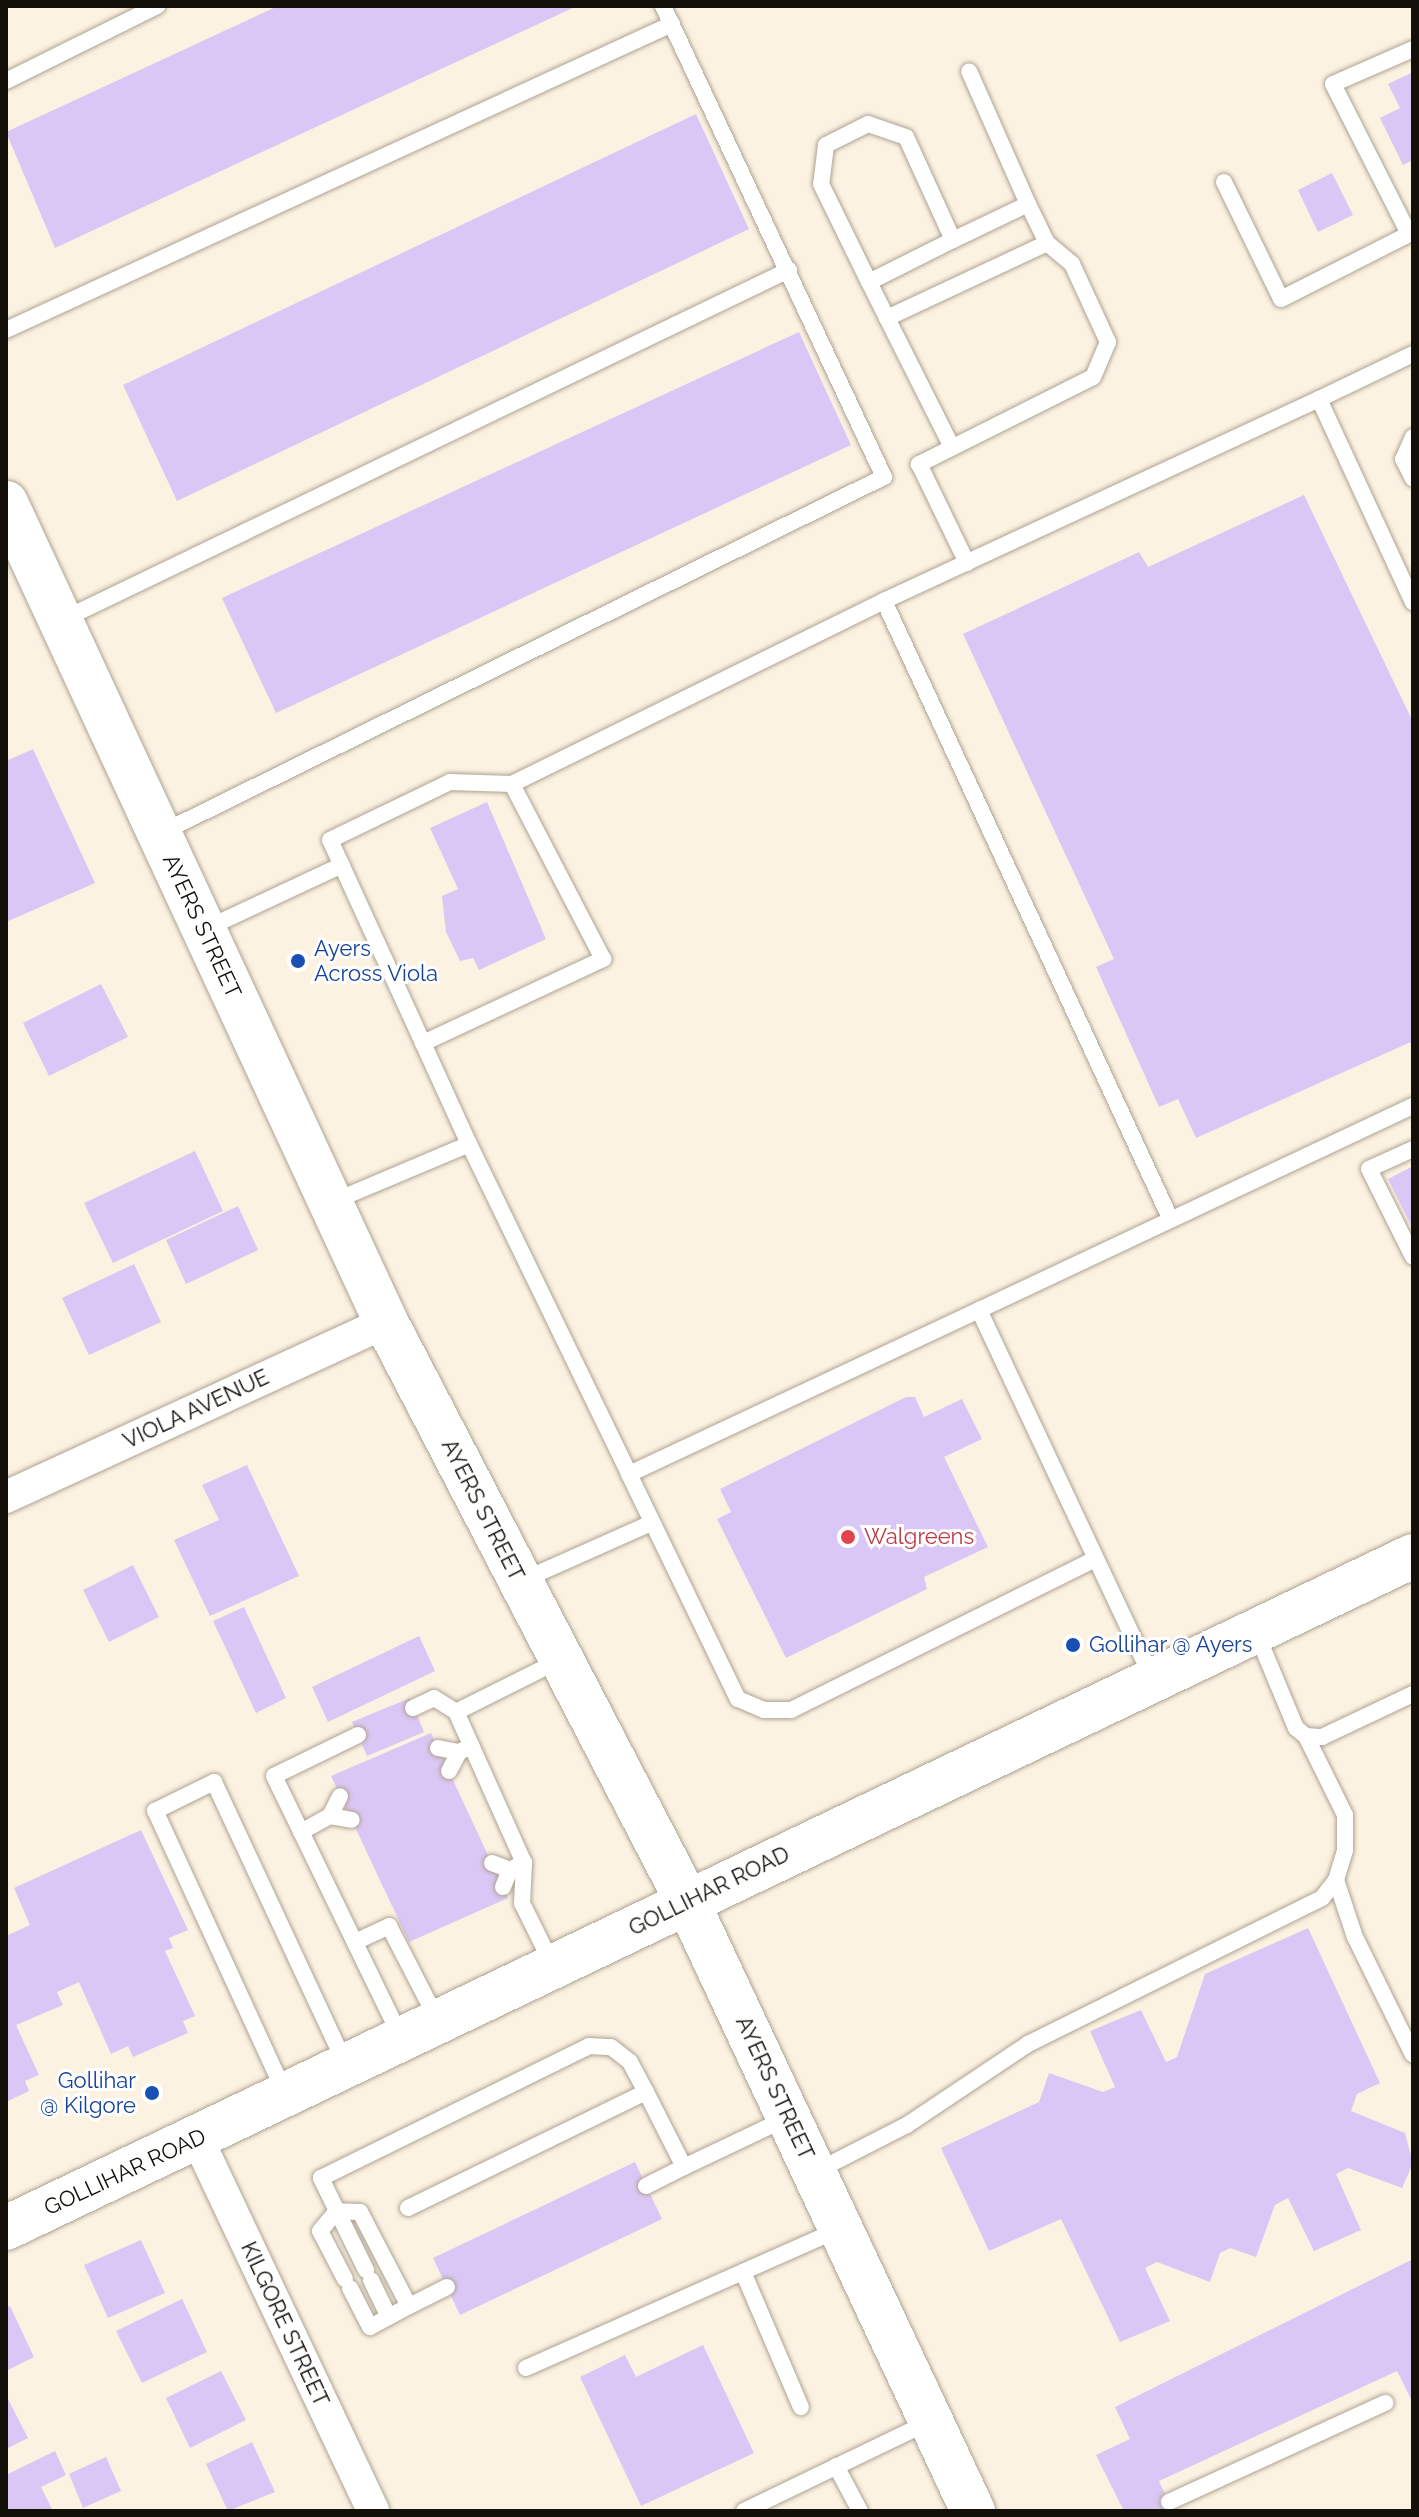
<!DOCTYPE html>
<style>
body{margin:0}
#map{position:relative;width:1419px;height:2517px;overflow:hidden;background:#fcf2e1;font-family:Raleway,sans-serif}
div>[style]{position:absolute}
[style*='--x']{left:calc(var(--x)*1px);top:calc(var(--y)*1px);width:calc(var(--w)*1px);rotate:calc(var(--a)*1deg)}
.building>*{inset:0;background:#dbc7f5}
.roads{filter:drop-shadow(0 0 2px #ada393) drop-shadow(0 0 2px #ada393)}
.service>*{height:16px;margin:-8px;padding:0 8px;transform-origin:8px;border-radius:8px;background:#fff}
.minor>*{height:32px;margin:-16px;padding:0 16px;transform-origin:16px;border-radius:16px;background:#fff}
.secondary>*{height:44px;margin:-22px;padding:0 22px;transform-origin:22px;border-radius:22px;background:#fff}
.dots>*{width:22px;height:22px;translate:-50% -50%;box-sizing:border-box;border:4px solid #fff;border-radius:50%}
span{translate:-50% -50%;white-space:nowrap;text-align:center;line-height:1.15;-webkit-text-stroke:6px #fff;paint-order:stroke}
.street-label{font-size:22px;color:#13100a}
.transit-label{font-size:22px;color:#164399}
.left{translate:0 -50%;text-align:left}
.right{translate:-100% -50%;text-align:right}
.health-label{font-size:22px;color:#be3a42}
.frame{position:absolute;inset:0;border:8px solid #13100a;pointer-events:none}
</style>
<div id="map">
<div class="building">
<i style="clip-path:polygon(278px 6px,577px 6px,55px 248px,6px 132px)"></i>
<i style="clip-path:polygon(1413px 72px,1413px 160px,1403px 165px,1380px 118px,1400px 108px,1388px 84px)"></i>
<i style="clip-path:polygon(696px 114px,749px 229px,177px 501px,123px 385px)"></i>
<i style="clip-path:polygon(1332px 173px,1353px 215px,1318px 232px,1298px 190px)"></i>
<i style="clip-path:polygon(799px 332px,851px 445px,276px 713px,222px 598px)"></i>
<i style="clip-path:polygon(1304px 495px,1413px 722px,1413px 1041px,1196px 1138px,1178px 1099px,1159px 1107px,1096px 967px,1114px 959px,963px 634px,1139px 552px,1148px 567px)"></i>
<i style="clip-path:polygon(33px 749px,95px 883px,6px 922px,6px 761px)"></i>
<i style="clip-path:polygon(487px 802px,546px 939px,479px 970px,473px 958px,460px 961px,446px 932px,442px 896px,458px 889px,430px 828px)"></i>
<i style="clip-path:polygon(101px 984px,128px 1037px,49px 1076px,23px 1023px)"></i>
<i style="clip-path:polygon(195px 1151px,223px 1211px,113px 1263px,84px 1203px)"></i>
<i style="clip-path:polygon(1413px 1166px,1413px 1229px,1388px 1179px)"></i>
<i style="clip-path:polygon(238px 1206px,258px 1250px,186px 1284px,166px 1240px)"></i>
<i style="clip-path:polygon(134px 1264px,161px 1322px,89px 1355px,62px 1298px)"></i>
<i style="clip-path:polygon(906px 1397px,915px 1397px,924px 1417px,962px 1399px,982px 1439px,944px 1457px,988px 1547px,924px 1577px,927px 1589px,786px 1658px,717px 1519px,731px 1512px,720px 1489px)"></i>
<i style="clip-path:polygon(247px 1465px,299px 1576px,210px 1616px,174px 1540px,219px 1520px,202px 1485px)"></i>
<i style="clip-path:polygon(133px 1565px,159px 1617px,109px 1642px,83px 1590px)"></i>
<i style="clip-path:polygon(244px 1607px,286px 1698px,256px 1713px,213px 1621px)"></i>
<i style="clip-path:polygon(419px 1636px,435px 1671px,328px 1722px,312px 1687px)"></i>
<i style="clip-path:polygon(410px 1698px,424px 1732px,367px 1756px,352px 1722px)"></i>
<i style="clip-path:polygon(431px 1733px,508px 1898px,409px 1942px,331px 1776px)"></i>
<i style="clip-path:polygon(141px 1830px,188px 1930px,169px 1938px,173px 1948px,165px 1951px,195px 2016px,183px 2021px,188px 2033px,133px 2057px,128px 2046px,111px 2054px,79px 1982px,57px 1992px,63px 2005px,16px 2025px,39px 2075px,25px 2081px,29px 2091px,6px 2102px,6px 1936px,30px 1925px,14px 1888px)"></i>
<i style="clip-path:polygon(1308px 1928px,1380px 2083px,1357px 2094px,1351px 2111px,1405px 2133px,1413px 2163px,1402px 2188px,1348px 2168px,1336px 2174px,1361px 2230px,1314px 2251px,1288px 2198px,1275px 2205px,1256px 2257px,1230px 2248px,1220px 2253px,1210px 2282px,1157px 2262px,1145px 2268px,1170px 2321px,1120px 2342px,1061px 2219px,989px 2251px,941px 2148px,1039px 2102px,1049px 2073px,1103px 2092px,1115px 2087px,1090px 2031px,1141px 2010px,1166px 2062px,1177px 2057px,1205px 1974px)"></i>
<i style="clip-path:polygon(635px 2162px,662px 2219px,460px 2315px,433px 2258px)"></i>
<i style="clip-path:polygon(141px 2240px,165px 2293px,108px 2318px,84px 2265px)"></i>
<i style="clip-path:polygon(1413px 2259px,1413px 2403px,1397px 2371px,1159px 2481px,1173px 2511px,1124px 2511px,1096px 2455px,1130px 2439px,1115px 2407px)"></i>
<i style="clip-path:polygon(182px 2299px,207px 2352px,142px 2383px,116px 2331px)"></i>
<i style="clip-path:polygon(10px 2306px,34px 2357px,6px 2371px,6px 2308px)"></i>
<i style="clip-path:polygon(703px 2345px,754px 2453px,641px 2506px,580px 2377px,625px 2355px,636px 2377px)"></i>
<i style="clip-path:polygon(221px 2371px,246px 2420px,190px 2448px,166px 2398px)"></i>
<i style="clip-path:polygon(6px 2395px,28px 2438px,6px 2449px)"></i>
<i style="clip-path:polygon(252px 2442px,275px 2492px,228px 2511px,206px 2464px)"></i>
<i style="clip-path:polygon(55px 2451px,66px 2475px,41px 2487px,53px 2511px,6px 2511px,6px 2475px)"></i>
<i style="clip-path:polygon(106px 2457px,121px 2491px,83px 2508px,69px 2474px)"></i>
</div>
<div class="roads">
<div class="service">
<i style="--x:6;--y:81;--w:169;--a:-26.4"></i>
<i style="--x:1224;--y:182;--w:130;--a:64"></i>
<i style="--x:1281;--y:299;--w:148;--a:-26.9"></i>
<i style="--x:1028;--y:204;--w:43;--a:64"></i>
<i style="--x:1409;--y:234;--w:168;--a:-116.9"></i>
<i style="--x:1333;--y:84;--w:87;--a:-23.6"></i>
<i style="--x:953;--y:240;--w:83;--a:-25.6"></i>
<i style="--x:1028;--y:204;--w:145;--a:-113.9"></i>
<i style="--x:869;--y:282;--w:94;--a:-26.6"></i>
<i style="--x:953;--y:240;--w:113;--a:-114.5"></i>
<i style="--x:906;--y:137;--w:40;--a:-161.1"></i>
<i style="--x:868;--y:124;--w:47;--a:153.4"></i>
<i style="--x:826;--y:145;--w:39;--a:97"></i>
<i style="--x:821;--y:184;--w:109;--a:63.9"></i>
<i style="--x:869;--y:282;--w:40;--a:63.4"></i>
<i style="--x:887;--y:318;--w:144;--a:63.3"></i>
<i style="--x:887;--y:318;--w:177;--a:-25.1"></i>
<i style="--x:1047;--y:243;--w:33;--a:40"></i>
<i style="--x:1072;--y:264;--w:86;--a:65.2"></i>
<i style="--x:1108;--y:342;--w:38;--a:113"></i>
<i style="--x:1093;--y:377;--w:195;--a:153.4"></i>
<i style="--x:919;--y:464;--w:110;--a:64.1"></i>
<i style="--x:6;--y:330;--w:733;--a:-24.68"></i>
<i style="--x:1413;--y:354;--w:104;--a:154.4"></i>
<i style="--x:1319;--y:399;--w:224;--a:65.2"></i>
<i style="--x:1413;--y:437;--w:24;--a:114"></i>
<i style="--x:1403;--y:459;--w:22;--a:63"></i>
<i style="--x:884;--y:601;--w:682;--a:65.13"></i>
<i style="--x:62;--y:620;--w:807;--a:-25.71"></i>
<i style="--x:161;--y:833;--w:806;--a:-26.22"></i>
<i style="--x:884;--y:477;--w:520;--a:-115.14"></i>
<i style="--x:205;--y:929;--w:151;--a:-25"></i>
<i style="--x:423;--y:1043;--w:223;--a:-114.6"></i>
<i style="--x:330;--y:840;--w:133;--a:-25.8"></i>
<i style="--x:450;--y:782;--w:62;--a:1.8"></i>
<i style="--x:469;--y:1144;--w:111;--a:-114.5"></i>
<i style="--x:423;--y:1043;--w:199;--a:-25"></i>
<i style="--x:603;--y:959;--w:197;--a:-117.5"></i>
<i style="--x:512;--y:784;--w:415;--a:-26.2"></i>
<i style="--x:884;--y:601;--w:480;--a:-24.9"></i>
<i style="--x:1413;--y:1149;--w:48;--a:155.6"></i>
<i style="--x:1369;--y:1169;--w:98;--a:63.4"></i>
<i style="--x:332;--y:1202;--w:149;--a:-22.9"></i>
<i style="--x:469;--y:1144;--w:367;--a:64.1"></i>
<i style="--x:629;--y:1474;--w:387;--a:-25.1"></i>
<i style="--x:979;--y:1310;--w:407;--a:64.8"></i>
<i style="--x:979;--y:1310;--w:480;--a:-25.2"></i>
<i style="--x:629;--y:1474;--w:250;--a:64.2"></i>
<i style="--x:738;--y:1699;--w:28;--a:23"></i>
<i style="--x:764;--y:1710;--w:27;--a:0"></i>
<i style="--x:791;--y:1710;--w:339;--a:-26.4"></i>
<i style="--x:521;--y:1581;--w:142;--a:-24"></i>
<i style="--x:1256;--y:1632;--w:104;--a:67.4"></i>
<i style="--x:1296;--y:1728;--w:13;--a:39"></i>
<i style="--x:1306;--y:1736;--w:16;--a:4"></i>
<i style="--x:1322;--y:1737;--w:101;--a:-25.3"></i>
<i style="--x:413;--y:1708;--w:23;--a:-25"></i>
<i style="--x:434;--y:1698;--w:26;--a:32"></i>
<i style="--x:358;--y:1735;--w:93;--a:154"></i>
<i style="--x:274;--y:1776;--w:291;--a:64.1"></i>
<i style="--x:438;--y:1748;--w:21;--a:11"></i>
<i style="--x:449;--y:1771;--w:21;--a:-62"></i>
<i style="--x:459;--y:1752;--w:14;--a:-25"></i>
<i style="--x:330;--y:1816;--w:22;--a:-63"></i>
<i style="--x:301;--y:1832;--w:33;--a:-29"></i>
<i style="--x:330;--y:1816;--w:22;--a:10"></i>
<i style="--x:492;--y:1863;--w:19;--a:21"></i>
<i style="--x:1336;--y:1880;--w:60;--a:71.6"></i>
<i style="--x:1355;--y:1937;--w:131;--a:63.8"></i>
<i style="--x:503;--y:1887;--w:18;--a:-68"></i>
<i style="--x:510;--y:1870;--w:16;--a:-27"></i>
<i style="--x:355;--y:1942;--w:38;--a:-25"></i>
<i style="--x:389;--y:1926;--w:105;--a:62.7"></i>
<i style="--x:552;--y:1964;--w:68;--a:-116.2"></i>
<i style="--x:522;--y:1903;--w:40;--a:-87.1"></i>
<i style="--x:524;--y:1863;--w:166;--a:-114.2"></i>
<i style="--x:456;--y:1712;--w:116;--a:-26.6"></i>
<i style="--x:285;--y:2093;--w:311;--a:-114.7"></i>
<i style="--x:155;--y:1811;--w:66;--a:-26.2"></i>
<i style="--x:214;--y:1782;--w:312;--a:65"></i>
<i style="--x:815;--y:2172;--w:103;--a:-27.1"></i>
<i style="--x:907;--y:2125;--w:146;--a:-33.8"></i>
<i style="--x:1028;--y:2044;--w:328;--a:-26.4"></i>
<i style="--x:1322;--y:1898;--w:23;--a:-52"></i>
<i style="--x:1336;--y:1880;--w:31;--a:-73"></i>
<i style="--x:1345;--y:1850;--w:35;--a:-90"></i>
<i style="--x:1345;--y:1815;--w:88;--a:-116.3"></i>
<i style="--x:646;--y:2186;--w:42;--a:-26.6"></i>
<i style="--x:408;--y:2208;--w:265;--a:-26"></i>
<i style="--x:646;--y:2092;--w:84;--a:63.1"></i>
<i style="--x:684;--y:2167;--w:114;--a:-25.4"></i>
<i style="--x:743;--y:2272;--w:147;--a:66.8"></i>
<i style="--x:345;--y:2279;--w:54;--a:-117.5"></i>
<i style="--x:320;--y:2231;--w:26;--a:-50"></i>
<i style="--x:337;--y:2211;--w:66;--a:63.8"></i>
<i style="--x:371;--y:2280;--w:41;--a:64.1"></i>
<i style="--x:447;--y:2287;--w:42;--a:153.4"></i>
<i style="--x:409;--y:2306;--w:106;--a:-117.5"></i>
<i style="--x:360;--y:2212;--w:23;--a:-178"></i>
<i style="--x:337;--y:2211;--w:37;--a:-116"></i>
<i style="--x:321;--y:2178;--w:299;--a:-26.2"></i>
<i style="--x:589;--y:2046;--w:22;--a:3"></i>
<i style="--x:611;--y:2047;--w:24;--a:38"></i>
<i style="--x:630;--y:2062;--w:34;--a:62"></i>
<i style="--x:350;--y:2288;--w:44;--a:62.9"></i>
<i style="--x:370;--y:2327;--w:44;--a:-28.3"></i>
<i style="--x:526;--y:2368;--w:343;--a:-23.9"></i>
<i style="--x:836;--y:2466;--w:51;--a:61.9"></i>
<i style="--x:1169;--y:2502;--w:238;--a:-24.6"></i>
<i style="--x:744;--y:2511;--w:208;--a:-25.7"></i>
</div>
<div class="minor">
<i style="--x:6;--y:1497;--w:418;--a:-24.7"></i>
<i style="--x:197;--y:2138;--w:412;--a:64.7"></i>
</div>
<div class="secondary">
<i style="--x:6;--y:503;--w:903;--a:65.11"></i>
<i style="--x:386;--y:1322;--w:653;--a:62.53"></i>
<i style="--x:687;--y:1901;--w:674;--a:64.88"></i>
<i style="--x:6;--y:2228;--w:1559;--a:-25.53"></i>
</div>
</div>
<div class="dots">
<i style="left:298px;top:961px;background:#1a4fb4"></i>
<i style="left:848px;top:1537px;background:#e0444e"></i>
<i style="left:1073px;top:1645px;background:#1a4fb4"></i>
<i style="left:152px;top:2093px;background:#1a4fb4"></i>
</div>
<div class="street-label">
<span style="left:202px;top:926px;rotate:65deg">AYERS STREET</span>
<span style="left:196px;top:1409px;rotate:-25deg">VIOLA AVENUE</span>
<span style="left:483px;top:1510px;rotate:63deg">AYERS STREET</span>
<span style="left:709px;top:1891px;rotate:-26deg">GOLLIHAR ROAD</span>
<span style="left:775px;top:2088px;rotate:65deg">AYERS STREET</span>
<span style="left:125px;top:2172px;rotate:-25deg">GOLLIHAR ROAD</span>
<span style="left:285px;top:2324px;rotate:65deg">KILGORE STREET</span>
</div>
<div class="transit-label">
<span class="left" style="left:314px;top:961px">Ayers<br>Across Viola</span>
<span class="left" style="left:1089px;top:1645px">Gollihar @ Ayers</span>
<span class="right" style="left:136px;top:2093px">Gollihar<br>@ Kilgore</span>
</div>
<div class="health-label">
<span class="left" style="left:864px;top:1537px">Walgreens</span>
</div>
<div class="frame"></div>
</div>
